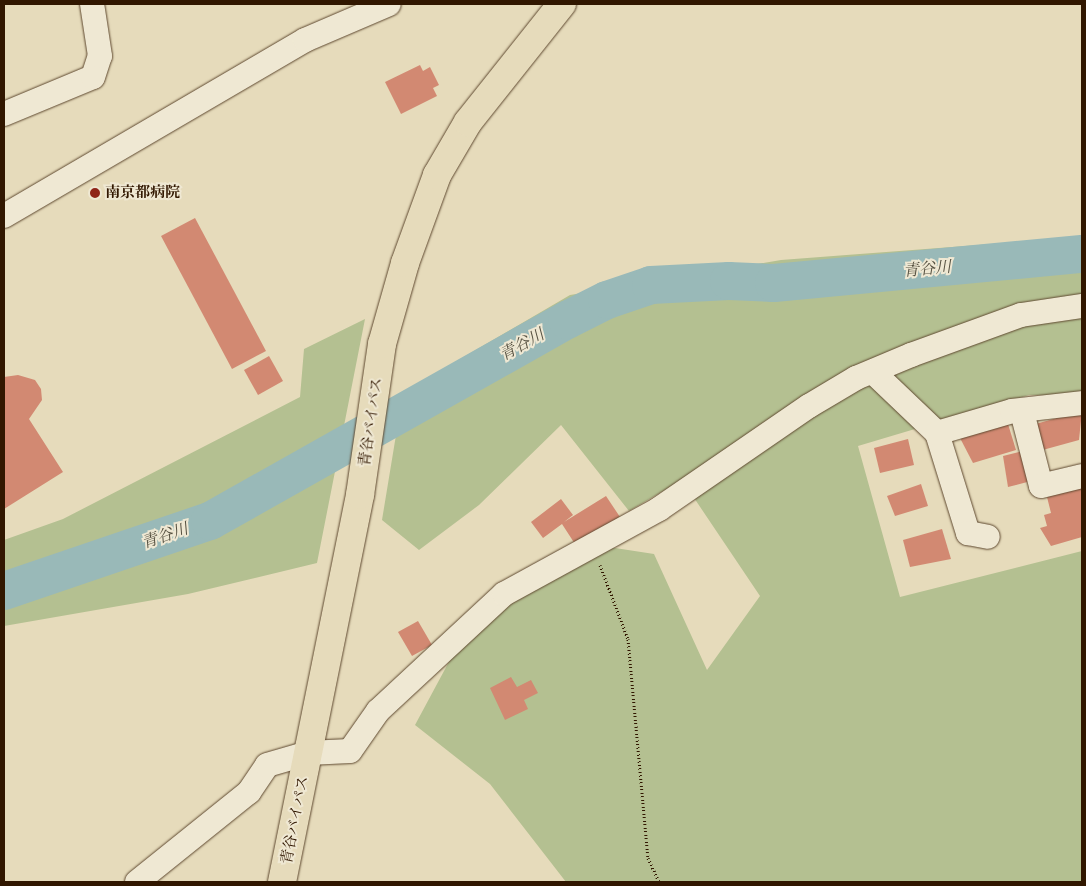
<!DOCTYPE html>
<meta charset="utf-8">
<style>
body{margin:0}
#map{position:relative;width:1086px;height:886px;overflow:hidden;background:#e6dbbb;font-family:"IM FELL Double Pica","Noto Serif JP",serif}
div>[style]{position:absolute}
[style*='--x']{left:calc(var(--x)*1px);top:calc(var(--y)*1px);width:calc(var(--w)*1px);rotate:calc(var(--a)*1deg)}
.green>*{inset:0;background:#b4c091}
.river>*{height:38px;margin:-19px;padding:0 19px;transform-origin:19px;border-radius:19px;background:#99b9b8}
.building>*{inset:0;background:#d28972}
.path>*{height:3px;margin-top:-1.5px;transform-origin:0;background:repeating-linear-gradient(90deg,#311700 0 1px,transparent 0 3.5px)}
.roads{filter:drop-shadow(0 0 1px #5e482f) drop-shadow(0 0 1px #5e482f)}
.minor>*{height:24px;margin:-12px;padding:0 12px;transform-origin:12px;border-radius:12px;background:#efe8d3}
.highway>*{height:28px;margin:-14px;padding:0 14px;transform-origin:14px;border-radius:14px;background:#e6dbbb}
.dots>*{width:14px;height:14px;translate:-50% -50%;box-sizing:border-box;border:2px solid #efe8d3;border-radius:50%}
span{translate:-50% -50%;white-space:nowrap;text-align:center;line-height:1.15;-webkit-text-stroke:4px #efe8d3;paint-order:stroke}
.poi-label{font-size:15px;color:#311700;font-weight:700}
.left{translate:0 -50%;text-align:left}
.street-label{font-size:15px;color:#311700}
.water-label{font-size:16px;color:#555040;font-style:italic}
.frame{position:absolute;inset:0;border:5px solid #311700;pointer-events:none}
</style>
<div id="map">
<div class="green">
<i style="clip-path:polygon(1082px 237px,1082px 396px,1029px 395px,858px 446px,900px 597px,1082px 551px,1082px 882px,566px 882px,490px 784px,415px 725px,473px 617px,602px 546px,654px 554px,707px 670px,760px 596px,682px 480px,629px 511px,561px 425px,479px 505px,419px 550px,382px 520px,396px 435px,431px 376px,570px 295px,781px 260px)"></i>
<i style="clip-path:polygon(365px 319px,317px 563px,188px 594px,4px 626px,4px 540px,63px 519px,300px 397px,304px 349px)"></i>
</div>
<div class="river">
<i style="--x:4;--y:591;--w:218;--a:-18.8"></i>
<i style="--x:210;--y:521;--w:410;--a:-29.4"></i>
<i style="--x:567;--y:320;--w:45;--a:-26.6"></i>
<i style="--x:607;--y:300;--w:46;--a:-18.8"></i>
<i style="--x:651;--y:285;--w:78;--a:-2.9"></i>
<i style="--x:729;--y:281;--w:45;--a:2.5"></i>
<i style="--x:774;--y:283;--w:309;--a:-5.4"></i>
</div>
<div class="building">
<i style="clip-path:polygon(420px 65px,423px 71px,430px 67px,439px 85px,433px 88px,437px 96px,401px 114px,385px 82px)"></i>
<i style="clip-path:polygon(195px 218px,266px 351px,232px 369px,161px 236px)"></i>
<i style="clip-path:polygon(269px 356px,283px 381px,258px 395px,244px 370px)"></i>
<i style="clip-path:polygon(18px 375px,35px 380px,41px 389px,42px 400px,29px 419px,63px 472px,4px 509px,4px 377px)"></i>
<i style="clip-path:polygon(1082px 411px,1079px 440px,1039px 451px,1032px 425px)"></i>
<i style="clip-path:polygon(1008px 424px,1016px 450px,973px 463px,960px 438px)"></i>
<i style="clip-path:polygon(908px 439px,914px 465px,880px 473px,874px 448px)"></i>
<i style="clip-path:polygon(1023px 451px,1031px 481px,1008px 487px,1003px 456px)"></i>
<i style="clip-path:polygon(921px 484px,928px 506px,895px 516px,887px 496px)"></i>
<i style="clip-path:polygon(1082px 487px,1082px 537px,1051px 546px,1040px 528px,1047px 526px,1044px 515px,1051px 513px,1047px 497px)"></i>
<i style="clip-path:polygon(606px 496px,620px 517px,575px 544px,562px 524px,543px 538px,531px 522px,561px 499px,573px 515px,564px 522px)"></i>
<i style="clip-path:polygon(942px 529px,951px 559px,910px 567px,903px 540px)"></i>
<i style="clip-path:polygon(418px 621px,432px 645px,412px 656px,398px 632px)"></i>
<i style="clip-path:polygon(511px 677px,517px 687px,531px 680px,538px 693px,524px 700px,528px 709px,505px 720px,490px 688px)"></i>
</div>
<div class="path">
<i style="--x:600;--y:565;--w:79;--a:69.3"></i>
<i style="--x:628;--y:639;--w:220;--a:84.8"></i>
<i style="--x:648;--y:858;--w:26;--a:65"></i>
</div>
<div class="roads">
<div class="minor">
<i style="--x:4;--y:114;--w:96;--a:-22.6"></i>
<i style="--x:93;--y:77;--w:22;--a:-72"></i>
<i style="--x:100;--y:56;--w:53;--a:-98.7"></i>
<i style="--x:4;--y:216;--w:349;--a:-30.3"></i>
<i style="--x:305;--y:40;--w:91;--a:-23.2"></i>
<i style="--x:873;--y:372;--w:88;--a:43.6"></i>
<i style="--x:937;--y:433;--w:105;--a:72.8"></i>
<i style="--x:968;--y:533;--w:20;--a:11"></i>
<i style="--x:1022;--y:412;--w:76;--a:75.6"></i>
<i style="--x:1041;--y:486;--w:42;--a:-13.7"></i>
<i style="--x:937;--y:433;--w:78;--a:-16.3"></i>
<i style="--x:1012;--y:411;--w:70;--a:-6.5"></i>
<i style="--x:137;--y:882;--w:144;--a:-38.8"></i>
<i style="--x:249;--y:792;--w:32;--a:-56"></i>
<i style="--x:267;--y:765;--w:43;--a:-16.3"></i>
<i style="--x:308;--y:753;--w:42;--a:-2.7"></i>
<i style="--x:350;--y:751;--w:49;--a:-55"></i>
<i style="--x:378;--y:711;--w:172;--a:-42.9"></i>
<i style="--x:504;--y:594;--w:177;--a:-28.7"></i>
<i style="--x:659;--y:509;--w:182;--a:-34.5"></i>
<i style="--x:809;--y:406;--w:55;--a:-30.8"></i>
<i style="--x:856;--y:378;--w:60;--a:-22.7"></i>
<i style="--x:911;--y:355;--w:117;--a:-20"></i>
<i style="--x:1021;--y:315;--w:62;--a:-8.4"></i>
</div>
<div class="highway">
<i style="--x:282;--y:882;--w:395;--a:-78.6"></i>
<i style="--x:360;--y:495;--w:153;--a:-81.7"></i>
<i style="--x:382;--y:344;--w:84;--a:-74.1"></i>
<i style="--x:405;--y:263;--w:94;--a:-70"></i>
<i style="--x:437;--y:175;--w:61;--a:-59.7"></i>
<i style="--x:468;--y:122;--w:151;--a:-51.5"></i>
</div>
</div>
<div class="dots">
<i style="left:95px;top:193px;background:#8f2418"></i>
</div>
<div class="poi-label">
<span class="left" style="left:105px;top:193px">南京都病院</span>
</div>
<div class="street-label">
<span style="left:371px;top:422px;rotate:-82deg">青谷バイパス</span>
<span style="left:295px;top:820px;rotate:-79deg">青谷バイパス</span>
</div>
<div class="water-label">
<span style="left:927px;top:269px;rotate:-5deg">青谷川</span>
<span style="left:522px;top:345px;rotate:-29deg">青谷川</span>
<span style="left:165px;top:536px;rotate:-19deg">青谷川</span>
</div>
<div class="frame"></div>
</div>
